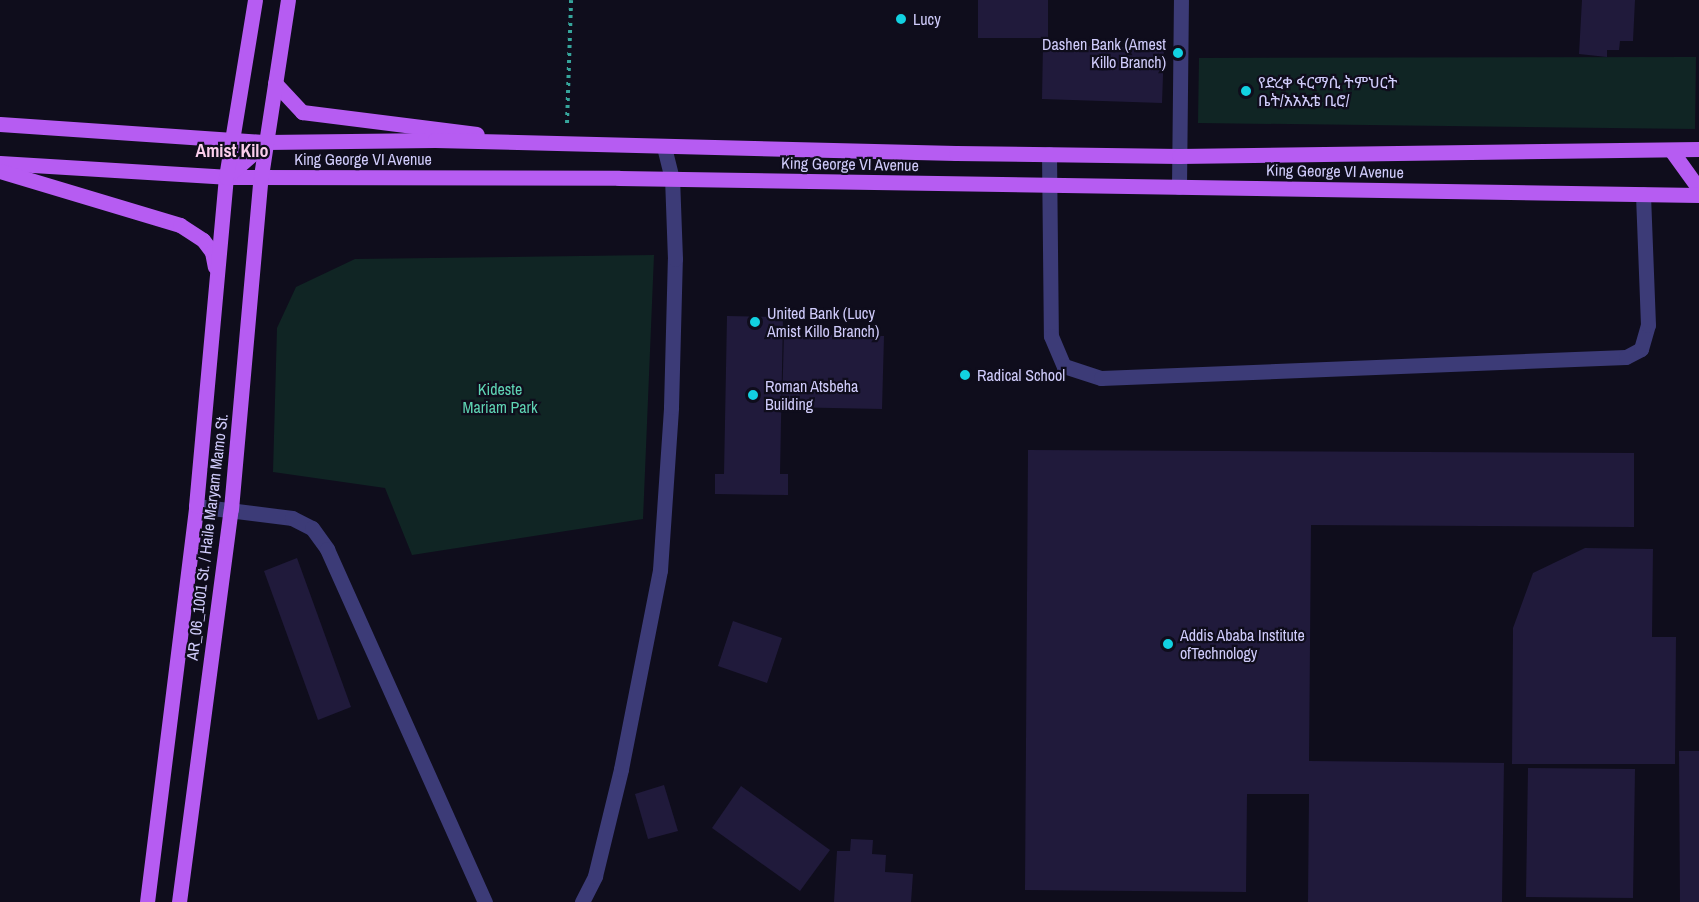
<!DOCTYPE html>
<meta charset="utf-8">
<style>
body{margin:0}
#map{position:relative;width:1699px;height:902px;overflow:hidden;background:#0f0d1c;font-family:"Archivo Narrow","Noto Sans Ethiopic",sans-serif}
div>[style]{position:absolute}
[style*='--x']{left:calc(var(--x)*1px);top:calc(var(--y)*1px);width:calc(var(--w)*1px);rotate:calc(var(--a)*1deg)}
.green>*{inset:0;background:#102524}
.building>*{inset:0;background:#201a3b}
.path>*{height:4px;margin-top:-2px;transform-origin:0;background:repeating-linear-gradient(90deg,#36a59c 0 3px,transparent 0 7.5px)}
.minor>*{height:15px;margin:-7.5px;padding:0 7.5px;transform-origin:7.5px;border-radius:7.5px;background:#3c3b77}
.major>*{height:15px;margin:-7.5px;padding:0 7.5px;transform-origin:7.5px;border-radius:7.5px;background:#b65cf2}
.dots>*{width:16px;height:16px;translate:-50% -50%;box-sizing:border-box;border:3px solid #0f0d1c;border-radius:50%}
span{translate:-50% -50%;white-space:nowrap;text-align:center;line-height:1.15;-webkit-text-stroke:4.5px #0f0d1c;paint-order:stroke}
.poi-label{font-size:16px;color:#d0ccfb}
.left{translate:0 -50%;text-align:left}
.right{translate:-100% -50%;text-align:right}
.street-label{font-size:16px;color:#d0ccfb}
.park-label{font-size:16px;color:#5fd4b4}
.neighbourhood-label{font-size:18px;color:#fbceec;font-weight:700}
</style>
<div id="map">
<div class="green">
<i style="clip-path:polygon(1696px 57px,1695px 129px,1198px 123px,1199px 58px)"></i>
<i style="clip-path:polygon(654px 255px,643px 519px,412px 555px,385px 488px,273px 472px,277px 328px,296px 287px,355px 259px)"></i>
</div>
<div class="building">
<i style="clip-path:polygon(978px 0,1048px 0,1048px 38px,978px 38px)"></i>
<i style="clip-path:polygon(1582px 0,1635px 0,1633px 41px,1620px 41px,1619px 50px,1607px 50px,1607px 57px,1579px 54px)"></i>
<i style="clip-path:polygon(1043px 45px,1164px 48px,1162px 103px,1042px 99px)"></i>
<i style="clip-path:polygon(727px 316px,783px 317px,780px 474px,788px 474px,788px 495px,715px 494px,715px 474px,724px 474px)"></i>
<i style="clip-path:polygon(784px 334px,884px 336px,882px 409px,782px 407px)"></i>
<i style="clip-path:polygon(1028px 450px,1634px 453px,1634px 527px,1311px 525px,1309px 761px,1504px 763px,1502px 902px,1308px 902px,1309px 794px,1247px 794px,1246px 892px,1025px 890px)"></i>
<i style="clip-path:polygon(1585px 548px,1653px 549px,1652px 637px,1676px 637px,1675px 764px,1512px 764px,1513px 628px,1533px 573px)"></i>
<i style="clip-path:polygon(297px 558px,351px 707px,318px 720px,264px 571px)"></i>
<i style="clip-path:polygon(733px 621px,782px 638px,767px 683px,718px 666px)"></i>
<i style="clip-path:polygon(1679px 751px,1699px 751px,1699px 902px,1680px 902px)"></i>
<i style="clip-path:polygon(1528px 768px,1635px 769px,1633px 898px,1526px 897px)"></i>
<i style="clip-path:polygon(664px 785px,678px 831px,648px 839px,635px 794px)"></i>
<i style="clip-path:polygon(741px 786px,830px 850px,800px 891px,712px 828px)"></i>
<i style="clip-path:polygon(851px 839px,873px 840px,872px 854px,886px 855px,885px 872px,913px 874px,911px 902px,834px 902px,837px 851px,850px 851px)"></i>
</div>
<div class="path">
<i style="--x:567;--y:123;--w:123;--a:-88.1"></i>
</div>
<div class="minor">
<i style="--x:1049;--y:154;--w:182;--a:89.4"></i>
<i style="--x:1051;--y:336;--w:33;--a:67"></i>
<i style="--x:1064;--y:366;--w:39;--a:18"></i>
<i style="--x:1101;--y:378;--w:525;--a:-2.29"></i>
<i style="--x:1626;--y:357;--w:17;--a:-28"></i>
<i style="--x:1641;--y:349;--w:25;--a:-74"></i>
<i style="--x:1648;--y:325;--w:131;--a:-92.2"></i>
<i style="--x:1179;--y:187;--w:187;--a:-89.4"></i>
<i style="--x:196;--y:506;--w:97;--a:7.1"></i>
<i style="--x:292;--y:518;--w:22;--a:27"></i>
<i style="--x:312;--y:528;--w:26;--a:54"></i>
<i style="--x:327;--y:549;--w:387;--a:65.9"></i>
<i style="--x:582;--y:902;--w:29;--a:-63"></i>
<i style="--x:595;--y:876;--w:110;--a:-76.3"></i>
<i style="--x:621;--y:769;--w:203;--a:-78.9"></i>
<i style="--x:660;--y:570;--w:163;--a:-86.1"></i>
<i style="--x:671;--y:407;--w:148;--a:-88.5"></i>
<i style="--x:675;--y:259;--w:80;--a:-92.1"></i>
<i style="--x:672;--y:179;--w:33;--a:-104"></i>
</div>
<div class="major">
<i style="--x:275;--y:83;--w:40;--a:47"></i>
<i style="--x:302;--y:112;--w:176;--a:7.2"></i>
<i style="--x:0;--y:124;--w:267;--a:3.9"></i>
<i style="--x:266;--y:142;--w:169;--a:-0.7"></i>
<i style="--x:435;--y:140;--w:521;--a:1.43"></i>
<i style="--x:956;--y:153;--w:223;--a:0.8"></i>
<i style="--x:1179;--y:156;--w:520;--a:-0.77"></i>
<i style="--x:1671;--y:150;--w:48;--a:54.3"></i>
<i style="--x:0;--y:163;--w:226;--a:3.5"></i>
<i style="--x:226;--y:177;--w:393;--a:0.1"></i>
<i style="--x:619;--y:178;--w:1080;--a:0.9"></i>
<i style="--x:0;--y:171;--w:188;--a:16.7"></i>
<i style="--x:180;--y:225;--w:27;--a:33"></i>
<i style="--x:203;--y:240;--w:15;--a:53"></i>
<i style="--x:212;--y:252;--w:15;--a:79"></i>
<i style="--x:226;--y:177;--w:53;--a:-41.2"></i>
<i style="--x:147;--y:902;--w:399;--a:-82.9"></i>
<i style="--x:196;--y:506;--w:330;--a:-84.8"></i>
<i style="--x:226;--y:177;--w:179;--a:-80.7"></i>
<i style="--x:179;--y:902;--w:396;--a:-82.5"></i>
<i style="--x:231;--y:509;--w:334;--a:-84.9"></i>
<i style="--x:261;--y:176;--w:178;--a:-81.3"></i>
</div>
<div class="dots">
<i style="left:901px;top:19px;background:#12d1e1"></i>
<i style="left:1178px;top:53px;background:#12d1e1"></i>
<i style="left:1246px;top:91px;background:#12d1e1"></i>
<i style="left:755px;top:322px;background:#12d1e1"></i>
<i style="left:965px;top:375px;background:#12d1e1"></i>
<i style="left:753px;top:395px;background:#12d1e1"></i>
<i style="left:1168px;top:644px;background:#12d1e1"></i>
</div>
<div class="poi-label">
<span class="left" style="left:913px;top:19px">Lucy</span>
<span class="right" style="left:1166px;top:53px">Dashen Bank (Amest<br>Killo Branch)</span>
<span class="left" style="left:1258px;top:91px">የድረቀ ፋርማሲ ትምህርት<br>ቤት/አአኢቴ ቢሮ/</span>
<span class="left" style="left:767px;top:322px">United Bank (Lucy<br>Amist Killo Branch)</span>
<span class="left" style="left:977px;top:375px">Radical School</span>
<span class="left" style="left:765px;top:395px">Roman Atsbeha<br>Building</span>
<span class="left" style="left:1180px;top:644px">Addis Ababa Institute<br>ofTechnology</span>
</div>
<div class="street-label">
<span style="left:363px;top:159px">King George VI Avenue</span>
<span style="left:850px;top:164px;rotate:1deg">King George VI Avenue</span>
<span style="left:1335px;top:171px;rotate:1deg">King George VI Avenue</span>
<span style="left:207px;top:537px;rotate:-83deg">AR_06_1001 St. / Haile Maryam Mamo St.</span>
</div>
<div class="park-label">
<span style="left:500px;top:398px">Kideste<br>Mariam Park</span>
</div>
<div class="neighbourhood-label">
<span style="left:232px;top:151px">Amist Kilo</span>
</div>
</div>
